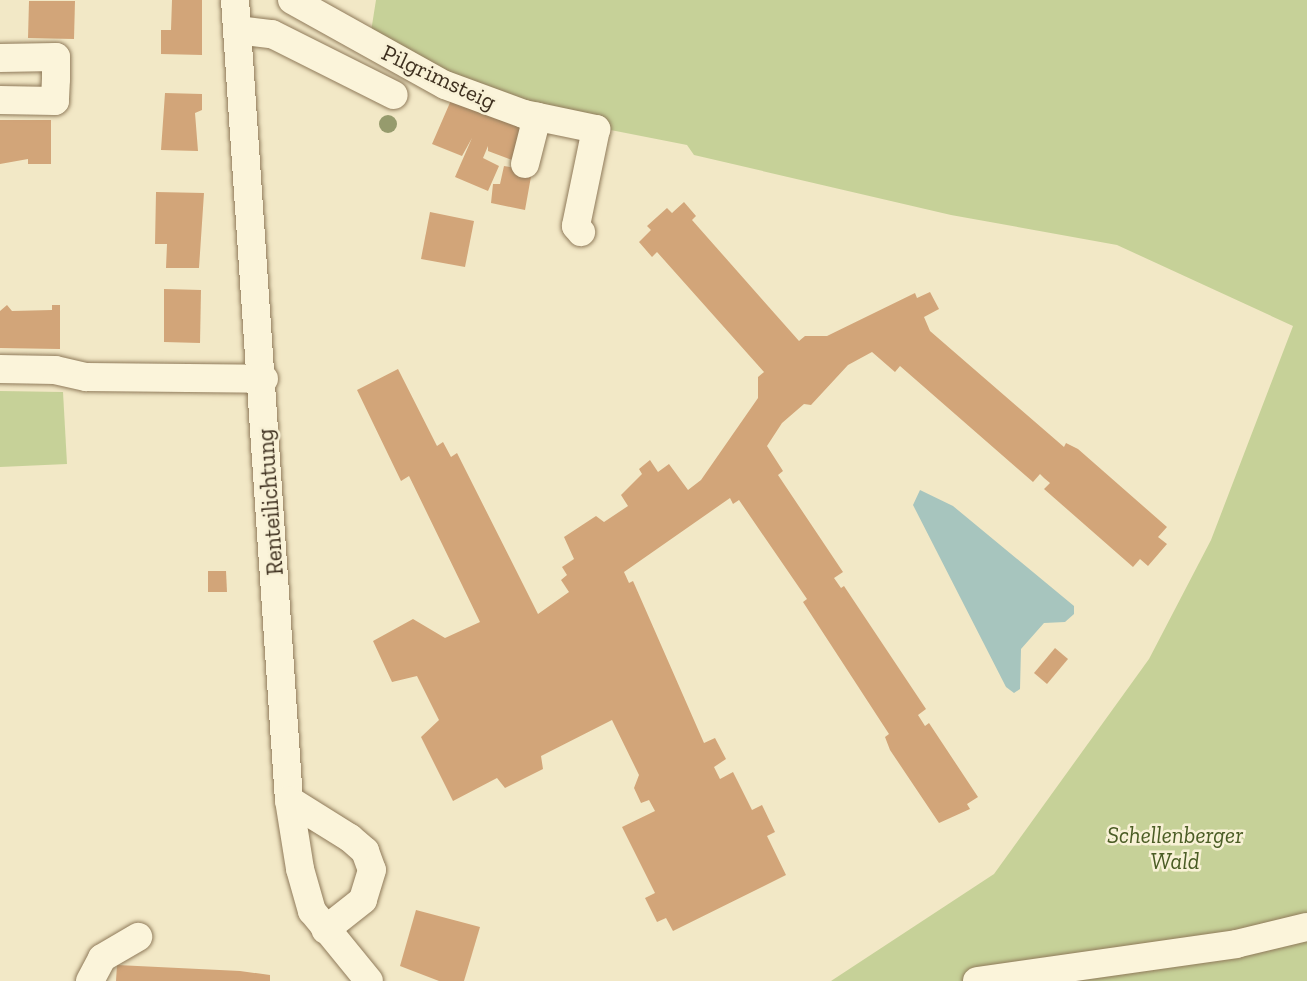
<!DOCTYPE html>
<style>
body{margin:0}
#map{position:relative;width:1307px;height:981px;overflow:hidden;background:#f2e8c6;font-family:"Zilla Slab",serif}
div>[style]{position:absolute}
[style*='--x']{left:calc(var(--x)*1px);top:calc(var(--y)*1px);width:calc(var(--w)*1px);rotate:calc(var(--a)*1deg)}
.green>*{inset:0;background:#c6d198}
.water>*{inset:0;background:#a7c5be}
.building>*{inset:0;background:#d2a579}
.roads{filter:drop-shadow(0 0 2px #8f7a5a) drop-shadow(0 0 2px #8f7a5a)}
.minor>*{height:28px;margin:-14px;padding:0 14px;transform-origin:14px;border-radius:14px;background:#fbf4da}
.trees>*{width:18px;height:18px;margin:-9px;border-radius:50%;background:#969b6d}
span{translate:-50% -50%;white-space:nowrap;text-align:center;line-height:1.15;-webkit-text-stroke:5px #f8f1d6;paint-order:stroke}
.street-label{font-size:23px;color:#3e301f}
.park-label{font-size:23px;color:#4a5c24;font-style:italic}
</style>
<div id="map">
<div class="green">
<i style="clip-path:polygon(376px 0,1307px 0,1307px 981px,831px 981px,994px 874px,1149px 659px,1211px 540px,1293px 326px,1117px 245px,951px 215px,694px 155px,687px 145px,524px 113px,370px 38px)"></i>
<i style="clip-path:polygon(0 391px,63px 392px,67px 464px,0 467px)"></i>
</div>
<div class="water">
<i style="clip-path:polygon(920px 490px,953px 506px,1074px 606px,1074px 614px,1065px 622px,1044px 623px,1021px 649px,1020px 689px,1014px 693px,1006px 687px,913px 505px)"></i>
</div>
<div class="building">
<i style="clip-path:polygon(172px 0,202px 0,202px 55px,161px 54px,161px 30px,171px 30px)"></i>
<i style="clip-path:polygon(29px 1px,75px 1px,74px 39px,28px 38px)"></i>
<i style="clip-path:polygon(165px 93px,202px 94px,202px 110px,195px 113px,198px 151px,161px 150px)"></i>
<i style="clip-path:polygon(452px 98px,523px 128px,512px 160px,488px 151px,488px 146px,483px 158px,499px 166px,488px 191px,455px 177px,472px 138px,462px 156px,432px 144px)"></i>
<i style="clip-path:polygon(0 120px,51px 120px,51px 164px,28px 164px,28px 159px,0 164px)"></i>
<i style="clip-path:polygon(504px 166px,532px 171px,525px 210px,491px 203px,493px 184px,500px 184px)"></i>
<i style="clip-path:polygon(156px 192px,204px 193px,199px 268px,166px 268px,167px 244px,155px 244px)"></i>
<i style="clip-path:polygon(684px 202px,696px 216px,692px 220px,799px 341px,805px 336px,827px 336px,915px 293px,917px 298px,930px 292px,939px 309px,924px 317px,930px 331px,1064px 447px,1066px 443px,1078px 449px,1167px 527px,1158px 537px,1167px 544px,1148px 566px,1140px 559px,1133px 567px,1044px 489px,1050px 483px,1044px 478px,1040px 474px,1033px 482px,900px 366px,895px 372px,872px 352px,848px 365px,811px 405px,804px 404px,782px 423px,767px 446px,783px 471px,778px 475px,843px 572px,834px 578px,841px 588px,844px 586px,926px 709px,918px 715px,925px 726px,929px 723px,978px 797px,967px 804px,970px 809px,939px 823px,890px 750px,885px 737px,889px 734px,803px 602px,807px 599px,739px 500px,733px 504px,730px 498px,624px 572px,629px 583px,633px 581px,704px 743px,715px 738px,726px 759px,714px 767px,720px 779px,733px 772px,752px 810px,762px 805px,775px 832px,767px 836px,786px 875px,673px 931px,666px 918px,657px 922px,645px 898px,655px 893px,622px 827px,655px 811px,649px 800px,641px 803px,634px 788px,639px 775px,612px 720px,541px 756px,543px 769px,505px 788px,497px 778px,453px 801px,421px 737px,439px 720px,417px 676px,392px 682px,373px 641px,413px 619px,445px 638px,480px 622px,409px 476px,401px 481px,357px 390px,398px 369px,437px 446px,443px 442px,451px 457px,457px 453px,538px 614px,569px 592px,561px 580px,567px 575px,562px 567px,574px 559px,564px 537px,596px 516px,604px 522px,628px 506px,621px 495px,642px 474px,639px 469px,650px 460px,658px 472px,669px 464px,688px 490px,701px 480px,758px 398px,758px 377px,764px 372px,657px 252px,652px 257px,639px 242px,651px 230px,647px 226px,667px 208px,672px 213px)"></i>
<i style="clip-path:polygon(430px 212px,474px 221px,465px 267px,421px 259px)"></i>
<i style="clip-path:polygon(164px 289px,201px 290px,200px 343px,164px 342px)"></i>
<i style="clip-path:polygon(7px 305px,12px 311px,52px 310px,52px 305px,60px 305px,60px 349px,0 348px,0 311px)"></i>
<i style="clip-path:polygon(208px 571px,226px 571px,227px 592px,208px 592px)"></i>
<i style="clip-path:polygon(1055px 648px,1068px 659px,1047px 684px,1034px 673px)"></i>
<i style="clip-path:polygon(416px 910px,480px 927px,464px 981px,439px 981px,400px 966px)"></i>
<i style="clip-path:polygon(117px 965px,240px 971px,270px 975px,270px 981px,116px 981px)"></i>
</div>
<div class="roads">
<div class="minor">
<i style="--x:235;--y:0;--w:802;--a:86.14"></i>
<i style="--x:289;--y:800;--w:70;--a:80.9"></i>
<i style="--x:300;--y:869;--w:44;--a:74.1"></i>
<i style="--x:312;--y:911;--w:90;--a:50.8"></i>
<i style="--x:292;--y:0;--w:175;--a:29.1"></i>
<i style="--x:445;--y:85;--w:84;--a:20.2"></i>
<i style="--x:524;--y:114;--w:74;--a:11.8"></i>
<i style="--x:596;--y:129;--w:99;--a:101.7"></i>
<i style="--x:576;--y:226;--w:8;--a:50"></i>
<i style="--x:237;--y:30;--w:35;--a:7"></i>
<i style="--x:272;--y:34;--w:136;--a:26.6"></i>
<i style="--x:0;--y:58;--w:56;--a:-1"></i>
<i style="--x:56;--y:57;--w:22;--a:90"></i>
<i style="--x:56;--y:79;--w:22;--a:93"></i>
<i style="--x:55;--y:101;--w:55;--a:-179"></i>
<i style="--x:525;--y:164;--w:49;--a:-75.7"></i>
<i style="--x:0;--y:369;--w:55;--a:1"></i>
<i style="--x:55;--y:370;--w:32;--a:13"></i>
<i style="--x:86;--y:377;--w:178;--a:0.6"></i>
<i style="--x:289;--y:800;--w:72;--a:31.9"></i>
<i style="--x:350;--y:838;--w:20;--a:41"></i>
<i style="--x:365;--y:851;--w:20;--a:70"></i>
<i style="--x:372;--y:870;--w:31;--a:107"></i>
<i style="--x:363;--y:900;--w:48;--a:141.7"></i>
<i style="--x:90;--y:981;--w:26;--a:-62"></i>
<i style="--x:102;--y:958;--w:42;--a:-30.3"></i>
<i style="--x:977;--y:981;--w:262;--a:-8.1"></i>
<i style="--x:1236;--y:944;--w:73;--a:-13.5"></i>
</div>
</div>
<div class="trees">
<i style="left:388px;top:124px"></i>
</div>
<div class="street-label">
<span style="left:439px;top:77px;rotate:25deg">Pilgrimsteig</span>
<span style="left:270px;top:502px;rotate:-94deg">Renteilichtung</span>
</div>
<div class="park-label">
<span style="left:1175px;top:848px">Schellenberger<br>Wald</span>
</div>
</div>
